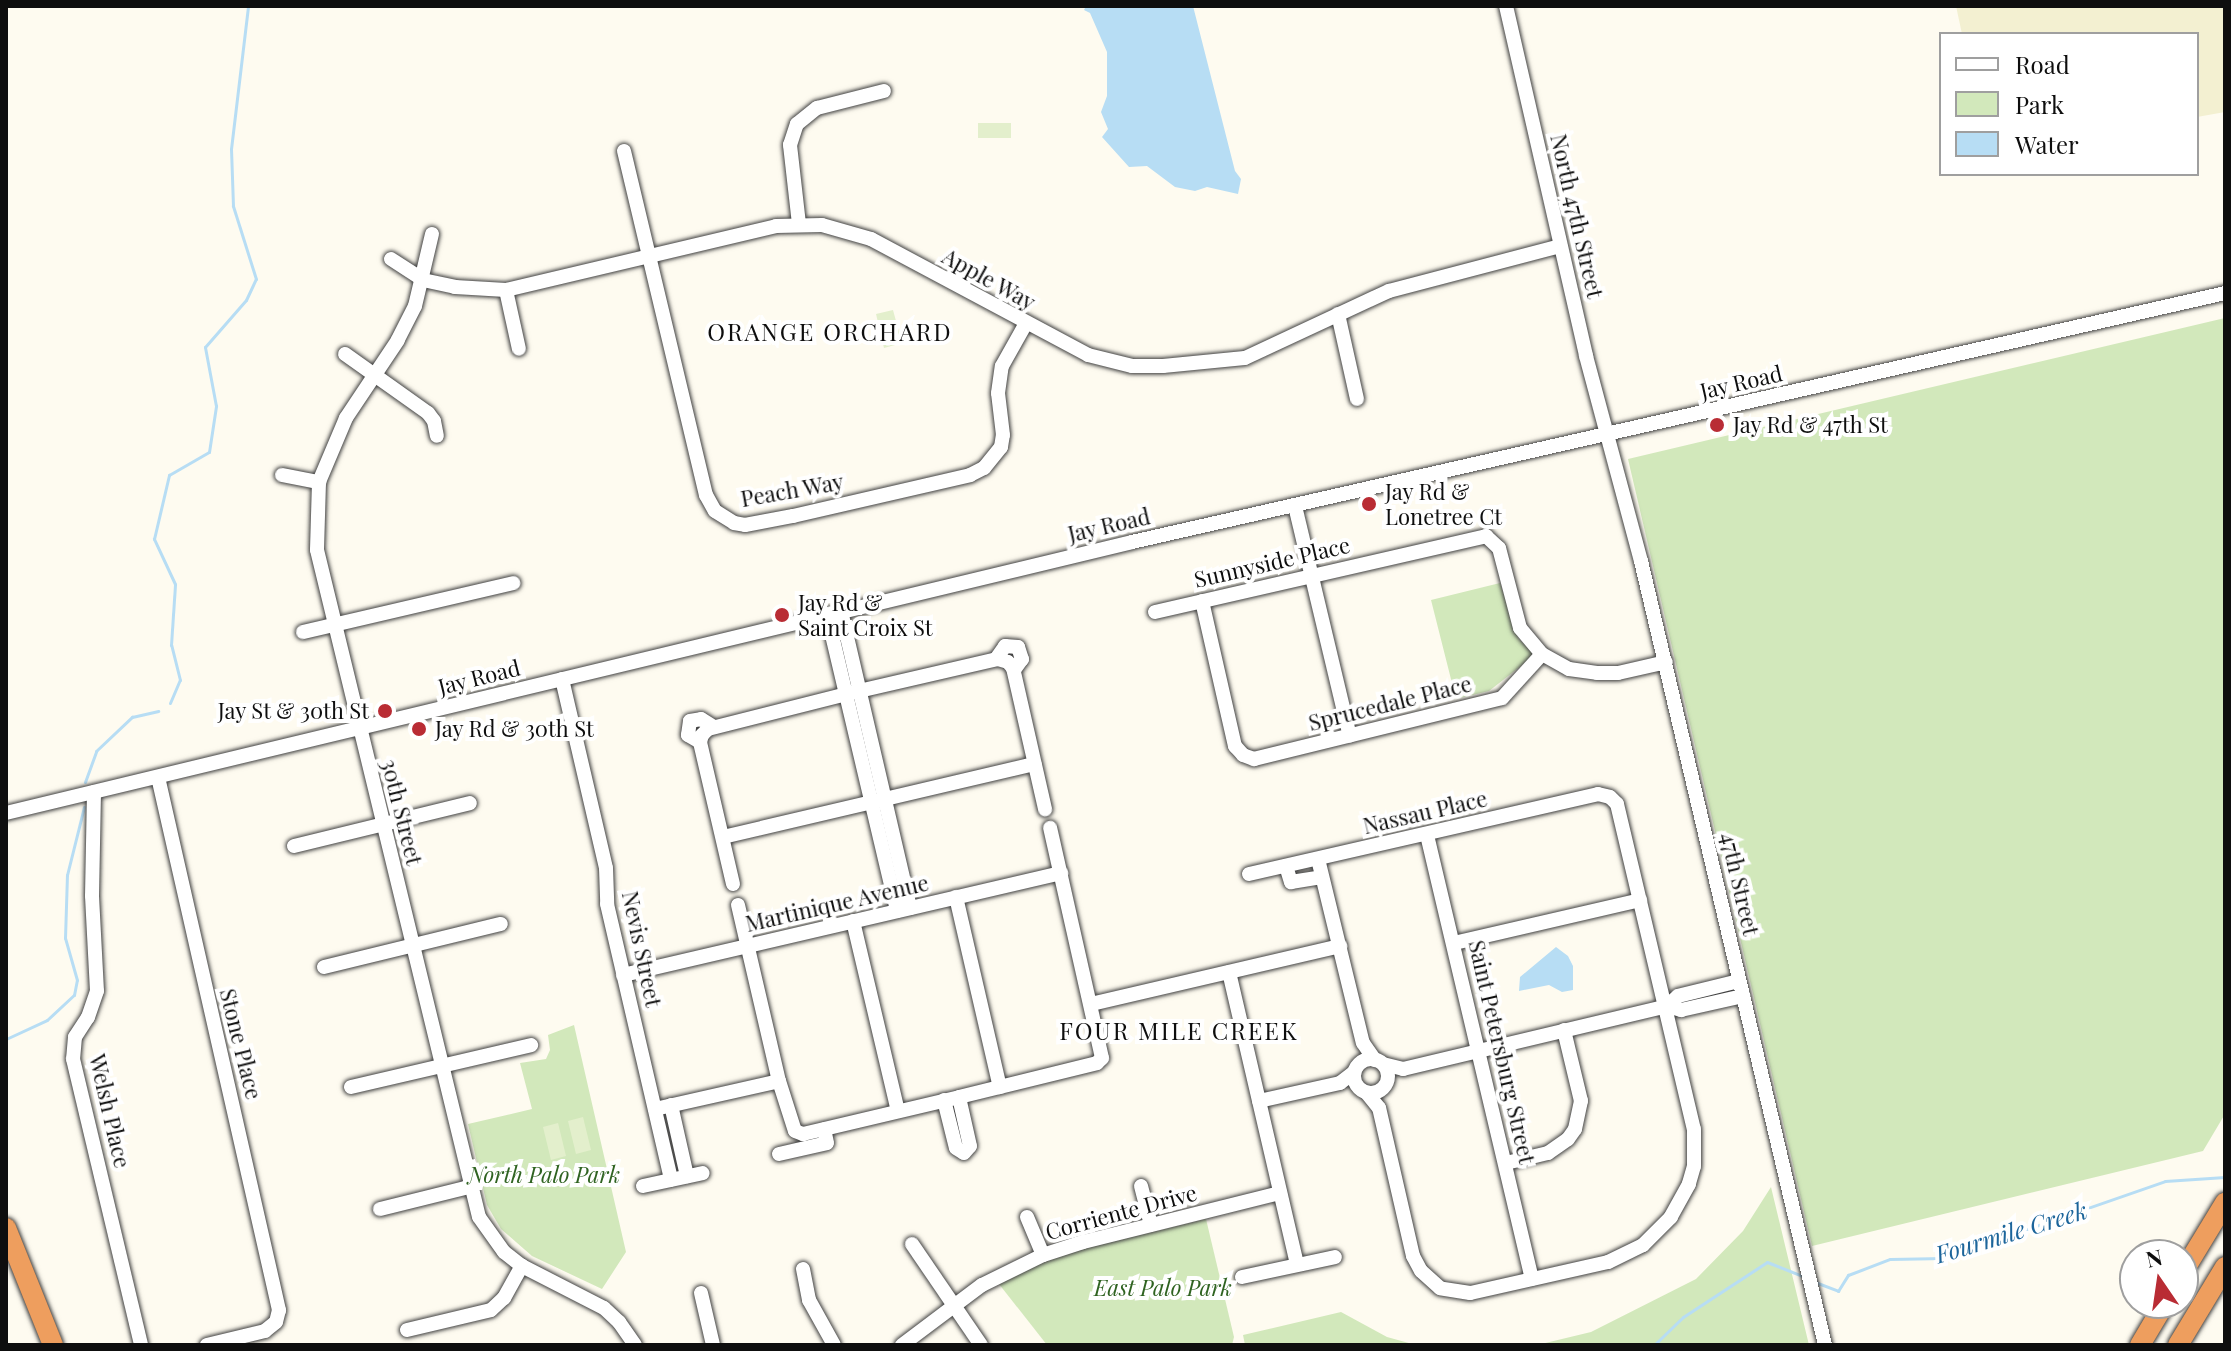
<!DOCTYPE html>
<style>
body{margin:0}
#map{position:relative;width:2231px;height:1351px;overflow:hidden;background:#fefbf0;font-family:"Playfair Display",serif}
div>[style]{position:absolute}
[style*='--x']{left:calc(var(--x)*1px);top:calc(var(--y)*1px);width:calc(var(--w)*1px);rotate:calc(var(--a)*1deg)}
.farmland>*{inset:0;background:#f3f0d1}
.green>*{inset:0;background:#d2e8bb}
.pitch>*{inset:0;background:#e3efcc}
.water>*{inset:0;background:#b7ddf4}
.stream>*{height:3px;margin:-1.5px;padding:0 1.5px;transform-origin:1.5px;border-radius:1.5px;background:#b7ddf4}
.roads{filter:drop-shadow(0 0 2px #414141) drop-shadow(0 0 2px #414141)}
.minor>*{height:14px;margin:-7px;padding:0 7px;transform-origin:7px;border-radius:7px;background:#fff}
.minor>.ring{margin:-7px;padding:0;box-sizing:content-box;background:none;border:14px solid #fff;border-radius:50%}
.highway>*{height:20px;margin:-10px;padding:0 10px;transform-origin:10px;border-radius:10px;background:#ee9e5e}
.dots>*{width:22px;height:22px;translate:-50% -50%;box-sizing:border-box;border:4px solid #fff;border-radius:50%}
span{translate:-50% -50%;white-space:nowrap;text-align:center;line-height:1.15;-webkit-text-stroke:8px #fff;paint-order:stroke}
.street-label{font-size:22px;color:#0e0e0e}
.poi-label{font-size:22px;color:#0e0e0e}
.left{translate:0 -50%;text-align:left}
.right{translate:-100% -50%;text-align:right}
.park-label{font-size:22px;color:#2f6321;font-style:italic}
.neighbourhood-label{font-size:24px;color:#0e0e0e;letter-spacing:2px}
.water-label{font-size:24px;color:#1c659b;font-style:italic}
.frame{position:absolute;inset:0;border:8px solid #0e0e0e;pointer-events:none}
.legend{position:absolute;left:1939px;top:32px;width:260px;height:144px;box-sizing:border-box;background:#fff;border:2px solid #9f9f9f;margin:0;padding:10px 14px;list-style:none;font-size:24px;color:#0e0e0e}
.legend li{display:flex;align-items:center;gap:16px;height:40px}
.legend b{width:40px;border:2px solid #9f9f9f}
.north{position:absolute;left:2119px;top:1239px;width:80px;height:80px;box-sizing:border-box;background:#fff;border:2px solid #9f9f9f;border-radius:50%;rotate:347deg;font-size:22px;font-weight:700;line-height:32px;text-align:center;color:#0e0e0e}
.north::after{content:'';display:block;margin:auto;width:28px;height:36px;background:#b92c34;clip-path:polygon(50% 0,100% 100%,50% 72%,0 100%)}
</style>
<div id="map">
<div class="farmland">
<i style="clip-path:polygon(1956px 6px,2225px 6px,2225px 112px,2197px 117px,2197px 34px,1962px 34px)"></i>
</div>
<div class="green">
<i style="clip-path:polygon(2225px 318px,2225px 1114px,2203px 1151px,1812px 1246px,1628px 459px)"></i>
<i style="clip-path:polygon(1500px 583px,1518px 638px,1535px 655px,1489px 691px,1456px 699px,1431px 600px)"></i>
<i style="clip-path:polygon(574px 1025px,626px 1252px,602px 1289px,532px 1256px,501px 1229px,487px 1205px,468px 1124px,532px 1109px,520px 1063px,546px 1059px,550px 1050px,548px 1035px)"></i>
<i style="clip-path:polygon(1771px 1187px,1809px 1345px,1537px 1345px,1591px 1332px,1696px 1279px,1743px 1231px)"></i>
<i style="clip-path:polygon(1206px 1219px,1234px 1337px,1232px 1345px,1047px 1345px,999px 1284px,1036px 1265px,1083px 1249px)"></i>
<i style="clip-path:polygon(1341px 1312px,1387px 1337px,1416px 1345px,1245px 1345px,1243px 1335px)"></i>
</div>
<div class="pitch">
<i style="clip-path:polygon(978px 123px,1011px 123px,1011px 138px,978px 138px)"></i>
<i style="clip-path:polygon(893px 310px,902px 343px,884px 348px,876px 314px)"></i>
<i style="clip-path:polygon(583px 1117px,591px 1150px,576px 1154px,568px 1121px)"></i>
<i style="clip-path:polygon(558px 1123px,566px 1156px,551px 1160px,543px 1127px)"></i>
</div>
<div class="water">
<i style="clip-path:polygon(1086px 6px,1193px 6px,1235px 171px,1241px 179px,1238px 194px,1207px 187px,1195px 191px,1175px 187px,1147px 166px,1129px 167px,1102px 137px,1108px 129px,1101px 112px,1107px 96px,1107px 52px,1090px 13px,1084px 10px)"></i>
<i style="clip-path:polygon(1556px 947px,1568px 956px,1573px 966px,1573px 990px,1562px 992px,1549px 985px,1519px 991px,1520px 977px)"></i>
</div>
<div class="stream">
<i style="--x:170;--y:703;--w:25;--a:-67"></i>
<i style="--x:180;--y:680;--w:36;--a:-104"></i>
<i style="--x:171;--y:645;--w:61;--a:-86.2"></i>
<i style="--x:175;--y:584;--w:50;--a:-115"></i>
<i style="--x:154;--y:539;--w:66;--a:-76.8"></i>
<i style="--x:169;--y:475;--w:46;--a:-29.9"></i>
<i style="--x:209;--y:452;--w:47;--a:-81.3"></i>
<i style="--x:216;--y:406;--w:60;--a:-100.6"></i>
<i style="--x:205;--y:347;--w:62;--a:-48.9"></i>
<i style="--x:246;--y:300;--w:23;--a:-65"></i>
<i style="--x:256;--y:279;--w:77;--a:-107.5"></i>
<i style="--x:233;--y:206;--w:57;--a:-92"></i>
<i style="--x:231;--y:149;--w:144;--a:-83.2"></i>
<i style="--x:85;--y:782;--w:33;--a:-70"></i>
<i style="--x:96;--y:751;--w:50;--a:-43.4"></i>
<i style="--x:132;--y:717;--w:27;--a:-13"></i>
<i style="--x:6;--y:1039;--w:45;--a:-24.9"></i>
<i style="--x:47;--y:1020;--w:37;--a:-43"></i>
<i style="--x:74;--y:995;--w:15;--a:-79"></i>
<i style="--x:77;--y:980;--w:44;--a:-105.9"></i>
<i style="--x:65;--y:938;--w:63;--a:-88.2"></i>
<i style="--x:67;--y:875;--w:70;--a:-76"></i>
<i style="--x:1815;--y:1282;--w:25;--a:21"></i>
<i style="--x:1838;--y:1291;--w:19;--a:-58"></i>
<i style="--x:1848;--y:1275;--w:45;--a:-20.9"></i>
<i style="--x:1890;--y:1259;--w:54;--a:-1.1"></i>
<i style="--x:1944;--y:1258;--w:234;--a:-19.2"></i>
<i style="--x:2165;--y:1181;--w:60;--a:-3.8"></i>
<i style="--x:1654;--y:1345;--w:40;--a:-44"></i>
<i style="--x:1683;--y:1317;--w:100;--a:-33.2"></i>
<i style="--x:1767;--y:1262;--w:41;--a:21.5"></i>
</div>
<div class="roads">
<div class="minor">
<i style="--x:1506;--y:6;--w:359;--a:77.1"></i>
<i style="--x:1586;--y:356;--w:212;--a:75"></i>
<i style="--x:1641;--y:561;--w:805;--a:76.79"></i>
<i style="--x:624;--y:151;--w:354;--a:76.6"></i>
<i style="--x:706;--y:495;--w:18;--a:61"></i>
<i style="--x:715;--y:511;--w:22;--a:32"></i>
<i style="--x:734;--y:523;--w:11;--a:10"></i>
<i style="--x:745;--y:525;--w:49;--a:-10.6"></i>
<i style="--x:793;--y:516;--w:182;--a:-13"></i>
<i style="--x:970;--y:475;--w:16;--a:-27"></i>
<i style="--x:984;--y:468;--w:27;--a:-51"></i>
<i style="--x:1001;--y:447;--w:12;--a:-81"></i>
<i style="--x:1003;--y:435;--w:42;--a:-96.8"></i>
<i style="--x:998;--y:393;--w:27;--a:-82"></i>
<i style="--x:1002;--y:366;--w:47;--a:-60.7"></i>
<i style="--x:799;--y:224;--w:80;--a:-96.5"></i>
<i style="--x:790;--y:145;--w:22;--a:-72"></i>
<i style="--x:797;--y:124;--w:26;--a:-39"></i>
<i style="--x:817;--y:108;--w:69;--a:-14.2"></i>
<i style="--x:432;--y:234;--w:74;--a:103.3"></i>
<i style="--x:415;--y:306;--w:38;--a:117"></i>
<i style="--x:398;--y:340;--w:94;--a:123.7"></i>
<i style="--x:346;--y:418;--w:69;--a:112.9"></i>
<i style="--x:319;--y:482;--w:68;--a:91.7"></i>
<i style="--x:317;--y:550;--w:686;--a:76.35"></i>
<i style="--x:479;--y:1217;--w:43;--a:54.5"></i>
<i style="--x:504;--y:1252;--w:23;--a:38"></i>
<i style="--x:522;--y:1266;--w:92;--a:27.1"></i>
<i style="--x:604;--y:1308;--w:21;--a:43"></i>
<i style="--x:619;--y:1322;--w:28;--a:55"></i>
<i style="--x:391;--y:259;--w:38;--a:33"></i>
<i style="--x:423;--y:280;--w:33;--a:12"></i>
<i style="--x:455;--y:287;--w:51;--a:3.4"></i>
<i style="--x:506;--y:290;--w:277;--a:-13.3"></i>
<i style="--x:776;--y:226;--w:46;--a:-1.2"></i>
<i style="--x:822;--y:225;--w:51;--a:15.9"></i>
<i style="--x:871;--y:239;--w:246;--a:28.1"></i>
<i style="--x:1088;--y:355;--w:45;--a:14"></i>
<i style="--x:1132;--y:366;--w:31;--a:0"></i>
<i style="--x:1163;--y:366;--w:82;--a:-5.6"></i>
<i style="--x:1245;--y:358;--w:159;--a:-25"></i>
<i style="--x:1389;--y:291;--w:177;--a:-14.7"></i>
<i style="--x:506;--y:290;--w:60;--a:77.6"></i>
<i style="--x:1338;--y:314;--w:87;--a:77.4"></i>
<i style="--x:345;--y:354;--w:102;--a:35.4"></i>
<i style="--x:428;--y:413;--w:10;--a:53"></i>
<i style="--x:434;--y:421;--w:15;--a:79"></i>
<i style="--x:282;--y:475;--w:38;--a:11"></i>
<i style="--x:1295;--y:506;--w:236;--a:76.6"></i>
<i style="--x:1202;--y:601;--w:149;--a:77.2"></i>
<i style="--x:1235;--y:746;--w:12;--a:48"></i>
<i style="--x:1243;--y:755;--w:12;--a:20"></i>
<i style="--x:1254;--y:759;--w:255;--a:-13.8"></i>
<i style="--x:1502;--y:698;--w:59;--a:-47.7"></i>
<i style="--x:841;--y:611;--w:305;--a:76.9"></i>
<i style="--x:1155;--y:612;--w:340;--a:-12.9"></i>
<i style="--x:1486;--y:536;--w:18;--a:43"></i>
<i style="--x:1499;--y:548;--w:83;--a:75.3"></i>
<i style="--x:1520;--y:628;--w:34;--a:50"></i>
<i style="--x:1542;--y:654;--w:31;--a:29"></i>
<i style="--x:1569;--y:669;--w:28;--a:8"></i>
<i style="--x:1597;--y:673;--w:21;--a:0"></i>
<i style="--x:1618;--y:673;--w:49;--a:-12.9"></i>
<i style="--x:827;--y:614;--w:305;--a:76.7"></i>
<i style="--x:303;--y:632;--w:216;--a:-13.1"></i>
<i style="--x:996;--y:659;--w:16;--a:-55"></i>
<i style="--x:1005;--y:646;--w:13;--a:4"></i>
<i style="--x:1018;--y:647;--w:13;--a:72"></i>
<i style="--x:1022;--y:659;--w:14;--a:126"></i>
<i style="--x:562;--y:679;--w:194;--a:76.9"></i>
<i style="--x:606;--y:868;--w:36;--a:88"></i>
<i style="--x:607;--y:904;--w:283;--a:76.9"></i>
<i style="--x:700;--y:742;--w:14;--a:-150"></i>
<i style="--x:688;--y:735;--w:14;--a:-82"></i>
<i style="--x:690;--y:721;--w:11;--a:-10"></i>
<i style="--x:701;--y:719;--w:15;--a:32"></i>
<i style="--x:158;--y:777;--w:547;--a:77.21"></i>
<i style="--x:279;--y:1310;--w:12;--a:104"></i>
<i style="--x:276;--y:1322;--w:14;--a:141"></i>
<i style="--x:265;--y:1331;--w:60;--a:166.4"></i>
<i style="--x:94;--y:792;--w:104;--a:91.1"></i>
<i style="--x:92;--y:896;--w:95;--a:87"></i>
<i style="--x:97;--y:991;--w:28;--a:109"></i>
<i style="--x:88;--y:1017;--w:24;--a:123"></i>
<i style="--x:75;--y:1037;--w:22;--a:95"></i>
<i style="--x:73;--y:1059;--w:294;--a:76.6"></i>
<i style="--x:6;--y:813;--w:1158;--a:-13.53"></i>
<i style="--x:1132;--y:542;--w:1121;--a:-12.83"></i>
<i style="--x:1427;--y:835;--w:456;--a:76.7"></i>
<i style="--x:723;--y:837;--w:320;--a:-13.2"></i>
<i style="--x:294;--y:846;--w:181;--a:-13.7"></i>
<i style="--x:1318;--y:859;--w:189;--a:76.3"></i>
<i style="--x:1363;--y:1043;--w:21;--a:55"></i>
<i style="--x:1286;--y:866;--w:17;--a:73"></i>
<i style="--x:1291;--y:882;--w:31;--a:-9"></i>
<i style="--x:1249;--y:874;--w:358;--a:-12.9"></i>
<i style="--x:1598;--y:794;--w:12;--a:14"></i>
<i style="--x:1610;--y:797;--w:10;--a:45"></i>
<i style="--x:1617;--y:804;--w:334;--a:76.7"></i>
<i style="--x:1694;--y:1129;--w:37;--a:90"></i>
<i style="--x:1694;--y:1166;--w:19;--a:106"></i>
<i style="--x:1689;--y:1184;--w:38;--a:119"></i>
<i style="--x:1671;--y:1217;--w:40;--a:135"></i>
<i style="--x:1643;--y:1245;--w:39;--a:154"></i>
<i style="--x:1608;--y:1262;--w:141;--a:167.3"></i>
<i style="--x:1470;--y:1293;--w:30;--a:-171"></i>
<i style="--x:1440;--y:1288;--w:25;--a:-138"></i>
<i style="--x:1421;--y:1271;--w:17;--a:-118"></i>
<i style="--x:1413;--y:1256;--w:152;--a:-102.9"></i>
<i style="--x:1379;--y:1108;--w:19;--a:-129"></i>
<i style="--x:733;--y:884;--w:146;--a:-103.1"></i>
<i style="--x:700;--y:742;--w:7;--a:-74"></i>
<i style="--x:702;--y:735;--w:8;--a:-45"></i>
<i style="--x:708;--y:729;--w:142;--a:-14.2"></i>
<i style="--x:846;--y:694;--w:156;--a:-13"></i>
<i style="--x:998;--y:659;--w:10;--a:17"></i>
<i style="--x:1008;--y:662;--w:8;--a:50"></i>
<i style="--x:1013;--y:668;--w:145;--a:77.2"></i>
<i style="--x:956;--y:897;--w:195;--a:77"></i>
<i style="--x:738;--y:905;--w:181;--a:76.9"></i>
<i style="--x:779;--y:1081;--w:52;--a:72.3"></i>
<i style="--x:795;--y:1131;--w:9;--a:21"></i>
<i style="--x:803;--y:1134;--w:160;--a:-13.3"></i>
<i style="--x:959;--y:1097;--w:142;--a:-13.8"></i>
<i style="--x:1097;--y:1063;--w:7;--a:-45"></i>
<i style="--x:1102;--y:1058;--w:236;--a:-102.7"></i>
<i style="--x:853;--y:921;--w:195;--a:76.7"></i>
<i style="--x:1454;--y:943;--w:191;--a:-13"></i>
<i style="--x:324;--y:967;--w:182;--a:-13.7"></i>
<i style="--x:1229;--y:972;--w:300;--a:76.9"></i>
<i style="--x:623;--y:975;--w:450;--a:-13.1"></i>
<i style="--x:1091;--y:1004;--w:256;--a:-13.1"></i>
<i style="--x:1667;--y:1006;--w:15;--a:-42"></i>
<i style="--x:1678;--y:996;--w:63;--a:-13.8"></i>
<i class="ring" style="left:1354px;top:1059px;width:20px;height:20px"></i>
<i style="--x:1383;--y:1064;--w:21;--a:14"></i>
<i style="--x:1403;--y:1069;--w:271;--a:-13.4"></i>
<i style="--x:1667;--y:1006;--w:15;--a:16"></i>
<i style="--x:1681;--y:1010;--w:64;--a:-12.7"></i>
<i style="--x:351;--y:1087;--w:185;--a:-13.1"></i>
<i style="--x:944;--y:1100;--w:49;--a:76"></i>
<i style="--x:956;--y:1148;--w:9;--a:32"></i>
<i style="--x:964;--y:1153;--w:9;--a:-49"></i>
<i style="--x:970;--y:1146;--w:50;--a:-102.7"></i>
<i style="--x:1259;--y:1101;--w:83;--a:-12.5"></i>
<i style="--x:1340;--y:1083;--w:18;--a:-38"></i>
<i style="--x:671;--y:1105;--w:73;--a:77.3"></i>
<i style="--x:655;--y:1109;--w:127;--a:-12.7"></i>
<i style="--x:779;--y:1154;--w:49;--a:-12.9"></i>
<i style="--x:827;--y:1143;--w:14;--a:-102"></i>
<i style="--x:1506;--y:1163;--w:43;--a:-13.4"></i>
<i style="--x:1548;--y:1153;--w:24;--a:-35"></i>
<i style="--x:1568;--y:1139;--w:12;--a:-55"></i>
<i style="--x:1575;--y:1129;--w:29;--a:-78"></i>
<i style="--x:1581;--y:1101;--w:73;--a:-103.5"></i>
<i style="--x:643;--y:1186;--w:61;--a:-12.2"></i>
<i style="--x:1141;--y:1186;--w:40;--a:75.6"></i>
<i style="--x:380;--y:1209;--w:92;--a:-13.9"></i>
<i style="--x:1027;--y:1217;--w:41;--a:67.2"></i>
<i style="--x:912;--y:1244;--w:122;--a:55.7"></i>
<i style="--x:803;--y:1269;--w:32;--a:79"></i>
<i style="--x:809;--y:1300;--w:51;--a:60.9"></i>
<i style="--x:1242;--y:1277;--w:95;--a:-12.1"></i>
<i style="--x:701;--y:1293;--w:53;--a:77"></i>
<i style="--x:407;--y:1330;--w:86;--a:-13.4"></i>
<i style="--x:491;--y:1310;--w:18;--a:-43"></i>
<i style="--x:504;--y:1298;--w:37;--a:-61"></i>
<i style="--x:902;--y:1345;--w:100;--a:-36.9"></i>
<i style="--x:982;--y:1285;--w:68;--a:-26.2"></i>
<i style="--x:1043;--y:1255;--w:42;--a:-18"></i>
<i style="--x:1083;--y:1242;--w:203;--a:-14"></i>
</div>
<div class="highway">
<i style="--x:6;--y:1228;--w:126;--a:68.1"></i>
<i style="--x:2183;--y:1272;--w:81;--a:-58.7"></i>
<i style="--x:2140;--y:1345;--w:49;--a:-59.2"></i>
<i style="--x:2178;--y:1345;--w:91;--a:-58.9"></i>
</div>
</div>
<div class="dots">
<i style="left:1717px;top:425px;background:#b92c34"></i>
<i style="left:1369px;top:504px;background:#b92c34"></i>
<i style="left:782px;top:615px;background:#b92c34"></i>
<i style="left:385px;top:711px;background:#b92c34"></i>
<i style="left:419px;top:729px;background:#b92c34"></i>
</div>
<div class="street-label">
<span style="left:1577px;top:216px;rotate:77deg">North 47th Street</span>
<span style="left:989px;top:279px;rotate:29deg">Apple Way</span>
<span style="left:1741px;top:382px;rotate:-13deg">Jay Road</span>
<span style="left:792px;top:490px;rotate:-10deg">Peach Way</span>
<span style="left:1109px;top:525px;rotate:-13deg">Jay Road</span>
<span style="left:1272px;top:562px;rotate:-13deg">Sunnyside Place</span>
<span style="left:479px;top:677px;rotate:-14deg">Jay Road</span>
<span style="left:1390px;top:703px;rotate:-14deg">Sprucedale Place</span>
<span style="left:402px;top:812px;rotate:76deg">30th Street</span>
<span style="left:1425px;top:812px;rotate:-13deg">Nassau Place</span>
<span style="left:1740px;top:884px;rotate:77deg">47th Street</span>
<span style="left:837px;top:903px;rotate:-13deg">Martinique Avenue</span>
<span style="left:642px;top:949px;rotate:78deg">Nevis Street</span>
<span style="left:241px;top:1044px;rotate:76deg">Stone Place</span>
<span style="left:1502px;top:1052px;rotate:77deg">Saint Petersburg Street</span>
<span style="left:110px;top:1111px;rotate:77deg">Welsh Place</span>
<span style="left:1121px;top:1212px;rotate:-15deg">Corriente Drive</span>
</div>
<div class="poi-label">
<span class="left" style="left:1733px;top:425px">Jay Rd &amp; 47th St</span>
<span class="left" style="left:1385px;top:504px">Jay Rd &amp;<br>Lonetree Ct</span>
<span class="left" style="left:798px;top:615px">Jay Rd &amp;<br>Saint Croix St</span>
<span class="right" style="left:369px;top:711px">Jay St &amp; 30th St</span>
<span class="left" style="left:435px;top:729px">Jay Rd &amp; 30th St</span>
</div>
<div class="park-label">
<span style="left:544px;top:1175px">North Palo Park</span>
<span style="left:1163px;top:1288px">East Palo Park</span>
</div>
<div class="neighbourhood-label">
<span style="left:830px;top:332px">ORANGE ORCHARD</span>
<span style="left:1179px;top:1031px">FOUR MILE CREEK</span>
</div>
<div class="water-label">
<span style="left:2011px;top:1232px;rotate:-17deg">Fourmile Creek</span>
</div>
<div class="frame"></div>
<ul class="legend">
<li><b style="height:10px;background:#fff"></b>Road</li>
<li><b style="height:22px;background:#d2e8bb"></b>Park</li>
<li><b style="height:22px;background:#b7ddf4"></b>Water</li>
</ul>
<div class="north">N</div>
</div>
